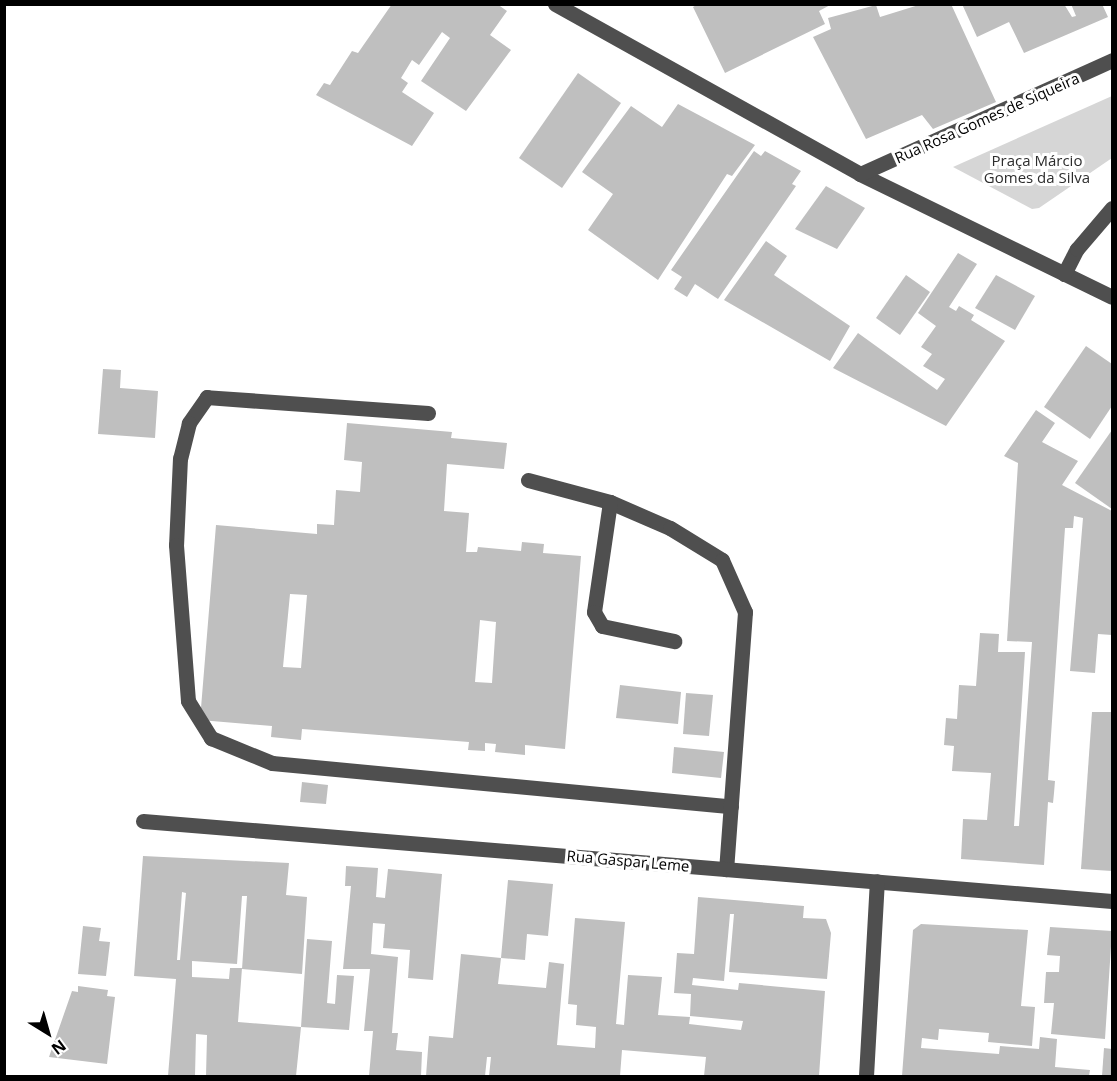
<!DOCTYPE html>
<meta charset="utf-8">
<style>
body{margin:0}
#map{position:relative;width:1117px;height:1081px;overflow:hidden;background:#fff;font-family:"Open Sans",sans-serif}
div>[style]{position:absolute}
[style*='--x']{left:calc(var(--x)*1px);top:calc(var(--y)*1px);width:calc(var(--w)*1px);rotate:calc(var(--a)*1deg)}
.green>*{inset:0;background:#d6d6d6}
.building>*{inset:0;background:#bfbfbf}
.minor>*{height:15px;margin:-7.5px;padding:0 7.5px;transform-origin:7.5px;border-radius:7.5px;background:#4f4f4f}
span{translate:-50% -50%;white-space:nowrap;text-align:center;line-height:1.15;-webkit-text-stroke:6px #fff;paint-order:stroke}
.street-label{font-size:15px;color:#000}
.park-label{font-size:15px;color:#2d2d2d}
.frame{position:absolute;inset:0;border:6px solid #000;pointer-events:none}
.north{position:absolute;left:18px;top:1003px;width:60px;height:60px;-webkit-text-stroke:4px #fff;paint-order:stroke;rotate:143deg;font-size:16px;font-weight:700;line-height:24px;text-align:center;color:#000}
.north::after{content:'';display:block;margin:auto;width:21px;height:27px;background:#000;clip-path:polygon(50% 0,100% 100%,50% 72%,0 100%)}
</style>
<div id="map">
<div class="green">
<i style="clip-path:polygon(1112px 96px,1112px 158px,1039px 208px,1032px 209px,953px 167px)"></i>
</div>
<div class="building">
<i style="clip-path:polygon(392px 4px,497px 4px,507px 11px,490px 35px,511px 50px,466px 111px,421px 81px,450px 38px,442px 32px,419px 65px,412px 60px,401px 78px,408px 83px,402px 92px,434px 113px,412px 146px,316px 95px,324px 83px,330px 85px,352px 51px,358px 53px)"></i>
<i style="clip-path:polygon(698px 4px,832px 4px,819px 11px,825px 24px,725px 73px,693px 7px)"></i>
<i style="clip-path:polygon(922px 4px,951px 4px,996px 102px,933px 129px,922px 115px,866px 139px,813px 37px,831px 29px,828px 18px,876px 5px,880px 17px)"></i>
<i style="clip-path:polygon(962px 4px,1064px 4px,1072px 17px,1076px 16px,1071px 4px,1102px 4px,1108px 17px,1024px 53px,1009px 22px,977px 37px)"></i>
<i style="clip-path:polygon(578px 73px,621px 103px,562px 188px,519px 158px)"></i>
<i style="clip-path:polygon(678px 104px,755px 145px,732px 176px,727px 174px,658px 280px,588px 230px,613px 194px,582px 172px,631px 106px,662px 127px)"></i>
<i style="clip-path:polygon(754px 151px,761px 156px,765px 151px,801px 171px,792px 184px,796px 186px,718px 299px,695px 284px,687px 297px,674px 289px,682px 277px,671px 270px)"></i>
<i style="clip-path:polygon(826px 186px,865px 208px,837px 249px,795px 229px)"></i>
<i style="clip-path:polygon(766px 241px,787px 256px,774px 275px,850px 326px,830px 361px,724px 300px)"></i>
<i style="clip-path:polygon(958px 253px,977px 264px,949px 307px,956px 311px,959px 306px,974px 315px,971px 320px,1005px 341px,946px 426px,833px 368px,858px 333px,937px 390px,945px 379px,923px 366px,932px 354px,921px 347px,936px 326px,918px 313px)"></i>
<i style="clip-path:polygon(906px 275px,930px 292px,900px 335px,876px 318px)"></i>
<i style="clip-path:polygon(996px 275px,1035px 296px,1015px 330px,975px 308px)"></i>
<i style="clip-path:polygon(1086px 346px,1112px 364px,1112px 406px,1090px 439px,1044px 407px)"></i>
<i style="clip-path:polygon(103px 369px,121px 370px,120px 388px,158px 391px,155px 438px,98px 434px)"></i>
<i style="clip-path:polygon(1036px 410px,1055px 423px,1042px 442px,1078px 461px,1062px 485px,1112px 511px,1112px 635px,1098px 634px,1095px 673px,1070px 671px,1083px 518px,1074px 516px,1073px 528px,1065px 528px,1048px 780px,1055px 781px,1054px 793px,1053px 803px,1048px 802px,1044px 865px,961px 859px,963px 819px,987px 820px,991px 773px,952px 771px,954px 746px,944px 745px,946px 718px,957px 719px,959px 685px,976px 686px,980px 633px,999px 634px,998px 652px,1025px 652px,1014px 826px,1019px 826px,1032px 642px,1007px 641px,1018px 463px,1004px 456px)"></i>
<i style="clip-path:polygon(evenodd,347px 423px,452px 432px,451px 438px,507px 443px,504px 469px,447px 464px,444px 511px,469px 513px,466px 552px,477px 552px,478px 547px,521px 551px,522px 542px,544px 544px,543px 553px,581px 556px,565px 749px,525px 745px,525px 755px,495px 752px,496px 744px,485px 743px,485px 751px,468px 750px,469px 742px,302px 729px,301px 740px,271px 737px,272px 726px,200px 720px,216px 525px,317px 534px,317px 524px,334px 525px,336px 490px,360px 492px,362px 462px,344px 460px,347px 423px,290px 594px,307px 595px,301px 668px,283px 667px,290px 594px,347px 423px,480px 620px,496px 622px,492px 683px,475px 682px,480px 620px)"></i>
<i style="clip-path:polygon(1112px 430px,1112px 509px,1075px 483px)"></i>
<i style="clip-path:polygon(620px 685px,681px 692px,678px 724px,616px 718px)"></i>
<i style="clip-path:polygon(686px 693px,713px 695px,709px 736px,683px 734px)"></i>
<i style="clip-path:polygon(1092px 712px,1112px 712px,1112px 871px,1081px 869px)"></i>
<i style="clip-path:polygon(674px 747px,724px 752px,721px 778px,672px 773px)"></i>
<i style="clip-path:polygon(302px 782px,328px 785px,326px 804px,300px 802px)"></i>
<i style="clip-path:polygon(evenodd,143px 856px,289px 863px,286px 895px,307px 897px,302px 974px,242px 969px,247px 896px,242px 896px,237px 964px,192px 961px,192px 977px,229px 979px,230px 968px,242px 968px,238px 1022px,301px 1027px,296px 1076px,206px 1076px,207px 1035px,196px 1034px,195px 1076px,168px 1076px,176px 979px,134px 976px,143px 856px,182px 892px,186px 893px,180px 960px,177px 960px,182px 892px)"></i>
<i style="clip-path:polygon(346px 866px,378px 868px,376px 897px,385px 898px,388px 869px,442px 874px,433px 980px,408px 978px,410px 950px,383px 948px,385px 924px,373px 923px,371px 954px,398px 957px,392px 1033px,398px 1033px,396px 1050px,422px 1052px,421px 1076px,369px 1076px,373px 1031px,364px 1031px,370px 969px,343px 969px,351px 886px,345px 886px)"></i>
<i style="clip-path:polygon(508px 880px,553px 884px,548px 936px,527px 934px,525px 960px,501px 958px)"></i>
<i style="clip-path:polygon(698px 897px,804px 906px,803px 918px,826px 919px,831px 933px,827px 979px,729px 972px,734px 914px,730px 914px,724px 981px,693px 978px,692px 985px,738px 990px,739px 983px,825px 991px,819px 1076px,704px 1076px,706px 1057px,622px 1050px,620px 1076px,489px 1076px,491px 1057px,487px 1057px,485px 1076px,426px 1076px,429px 1036px,453px 1038px,461px 954px,501px 958px,498px 984px,546px 988px,549px 962px,564px 964px,557px 1045px,595px 1048px,596px 1027px,576px 1025px,577px 1005px,568px 1004px,575px 918px,625px 922px,616px 1024px,624px 1025px,628px 975px,662px 977px,658px 1015px,690px 1017px,689px 1024px,741px 1030px,743px 1021px,690px 1016px,691px 994px,674px 993px,677px 953px,694px 954px)"></i>
<i style="clip-path:polygon(921px 924px,1028px 930px,1021px 1006px,1035px 1007px,1032px 1046px,988px 1042px,989px 1033px,939px 1029px,938px 1040px,922px 1038px,921px 1048px,999px 1054px,1000px 1046px,1039px 1049px,1040px 1037px,1057px 1039px,1055px 1067px,1090px 1070px,1089px 1076px,902px 1076px,913px 930px)"></i>
<i style="clip-path:polygon(83px 926px,101px 928px,99px 941px,110px 942px,106px 976px,78px 974px)"></i>
<i style="clip-path:polygon(1050px 927px,1112px 931px,1105px 1039px,1051px 1034px,1054px 1003px,1044px 1003px,1046px 972px,1059px 972px,1060px 956px,1047px 955px)"></i>
<i style="clip-path:polygon(307px 939px,332px 941px,327px 1003px,335px 1004px,337px 975px,354px 976px,349px 1030px,301px 1027px)"></i>
<i style="clip-path:polygon(78px 986px,108px 990px,107px 996px,115px 997px,107px 1064px,49px 1057px,72px 991px,78px 992px)"></i>
<i style="clip-path:polygon(1104px 1048px,1112px 1049px,1112px 1076px,1102px 1076px)"></i>
</div>
<div class="minor">
<i style="--x:555;--y:4;--w:349;--a:29.1"></i>
<i style="--x:860;--y:174;--w:280;--a:26"></i>
<i style="--x:860;--y:174;--w:277;--a:-24.3"></i>
<i style="--x:1064;--y:274;--w:28;--a:-63"></i>
<i style="--x:1077;--y:249;--w:54;--a:-49.5"></i>
<i style="--x:428;--y:413;--w:222;--a:-175.9"></i>
<i style="--x:207;--y:397;--w:32;--a:125"></i>
<i style="--x:189;--y:423;--w:36;--a:104"></i>
<i style="--x:180;--y:458;--w:87;--a:92.6"></i>
<i style="--x:176;--y:545;--w:156;--a:85.6"></i>
<i style="--x:188;--y:701;--w:44;--a:58.1"></i>
<i style="--x:211;--y:738;--w:66;--a:22.3"></i>
<i style="--x:272;--y:763;--w:461;--a:5.4"></i>
<i style="--x:528;--y:480;--w:85;--a:15"></i>
<i style="--x:610;--y:502;--w:65;--a:23.4"></i>
<i style="--x:670;--y:528;--w:61;--a:31.6"></i>
<i style="--x:722;--y:560;--w:57;--a:66.1"></i>
<i style="--x:745;--y:612;--w:258;--a:94.2"></i>
<i style="--x:610;--y:502;--w:111;--a:98.3"></i>
<i style="--x:594;--y:612;--w:16;--a:60"></i>
<i style="--x:602;--y:626;--w:74;--a:11.8"></i>
<i style="--x:143;--y:821;--w:972;--a:4.72"></i>
<i style="--x:866;--y:1076;--w:195;--a:-86.8"></i>
</div>
<div class="street-label">
<span style="left:987px;top:118px;rotate:-24deg">Rua Rosa Gomes de Siqueira</span>
<span style="left:628px;top:861px;rotate:5deg">Rua Gaspar Leme</span>
</div>
<div class="park-label">
<span style="left:1037px;top:169px">Praça Márcio<br>Gomes da Silva</span>
</div>
<div class="frame"></div>
<div class="north">N</div>
</div>
